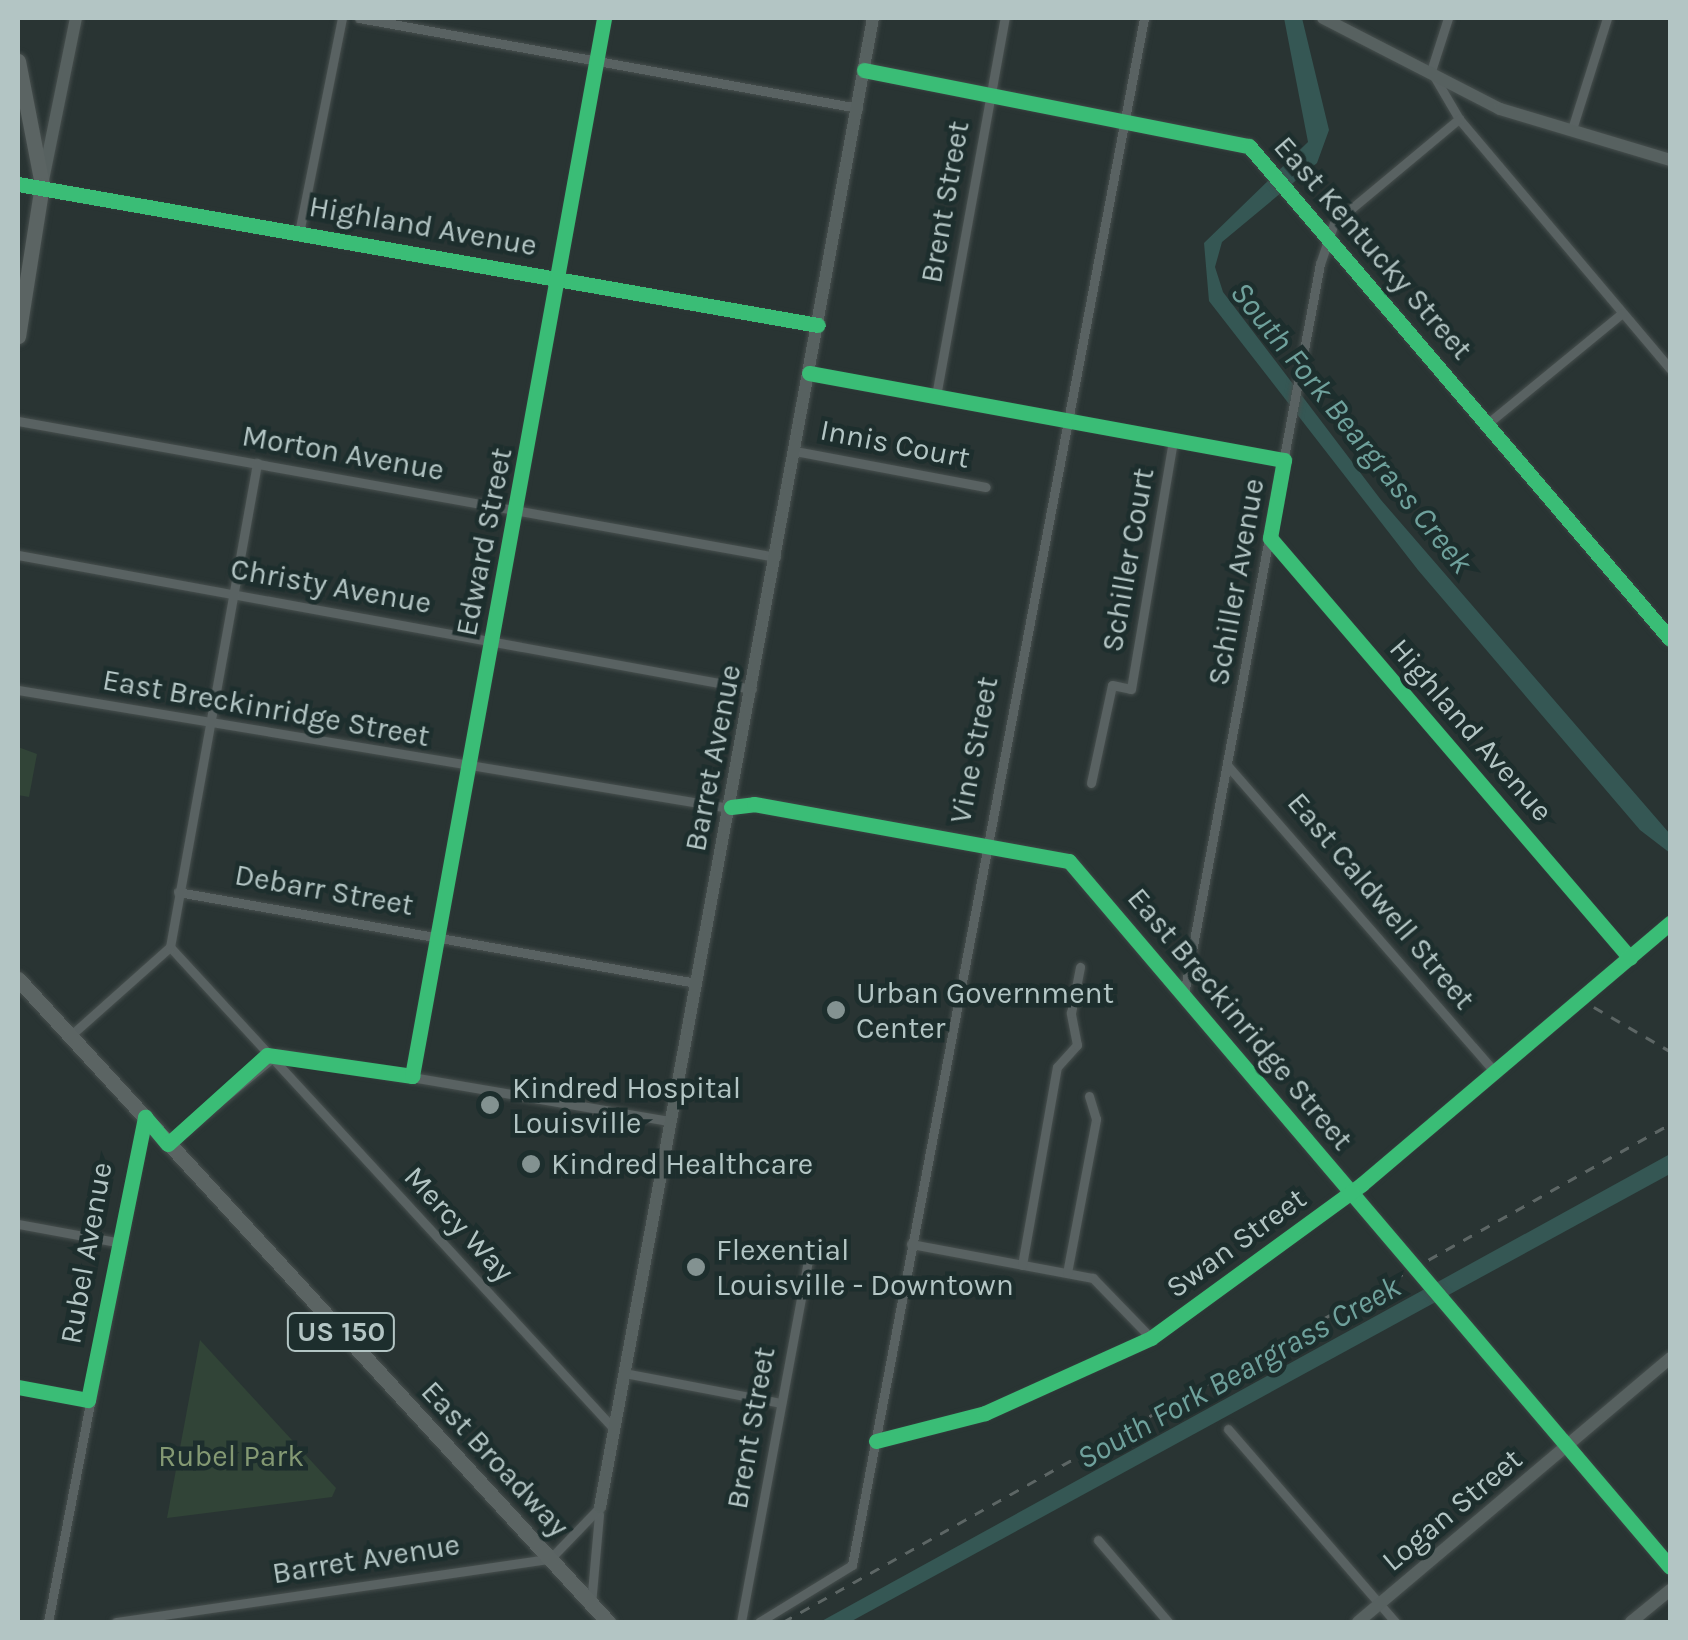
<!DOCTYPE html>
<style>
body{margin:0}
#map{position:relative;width:1688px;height:1640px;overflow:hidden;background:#293433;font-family:Karla,sans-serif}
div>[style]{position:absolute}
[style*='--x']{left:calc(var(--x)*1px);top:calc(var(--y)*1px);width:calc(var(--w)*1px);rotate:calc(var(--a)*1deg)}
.green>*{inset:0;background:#314437}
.water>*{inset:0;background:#355754}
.roads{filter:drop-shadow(0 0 2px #474f4e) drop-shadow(0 0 2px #474f4e)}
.street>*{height:9px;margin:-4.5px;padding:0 4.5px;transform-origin:4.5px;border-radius:4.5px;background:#596262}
.secondary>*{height:12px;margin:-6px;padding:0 6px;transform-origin:6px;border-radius:6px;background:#576160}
.primary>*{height:15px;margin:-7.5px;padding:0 7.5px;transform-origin:7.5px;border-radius:7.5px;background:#5b6463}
.rail>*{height:2.5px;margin-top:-1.25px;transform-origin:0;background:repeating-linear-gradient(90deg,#5d6665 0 10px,transparent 0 20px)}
.cycleway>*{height:15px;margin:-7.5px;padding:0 7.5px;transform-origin:7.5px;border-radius:7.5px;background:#3abd76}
.dots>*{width:28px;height:28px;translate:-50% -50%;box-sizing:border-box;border:5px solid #1d2e2d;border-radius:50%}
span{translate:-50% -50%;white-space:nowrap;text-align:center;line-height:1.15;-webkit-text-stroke:9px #1d2e2d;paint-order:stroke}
.shield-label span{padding:2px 8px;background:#1d2e2d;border:2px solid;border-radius:8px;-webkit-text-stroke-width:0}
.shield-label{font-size:28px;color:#b3c5c4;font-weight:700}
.street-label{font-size:30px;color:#b3c5c4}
.poi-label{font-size:30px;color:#b3c5c4}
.left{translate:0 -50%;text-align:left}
.park-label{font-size:30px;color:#849973}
.water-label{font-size:32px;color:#6fa19c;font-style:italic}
.frame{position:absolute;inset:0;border:20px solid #b3c5c4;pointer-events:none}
</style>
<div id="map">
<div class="green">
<i style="clip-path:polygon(18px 747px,37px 754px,29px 797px,18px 795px)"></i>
<i style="clip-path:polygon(200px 1340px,336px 1488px,332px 1497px,167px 1518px)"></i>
</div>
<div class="water">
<i style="clip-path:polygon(1284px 18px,1302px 18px,1329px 130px,1317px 163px,1222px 242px,1215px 267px,1223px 292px,1381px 500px,1670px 834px,1670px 853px,1640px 830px,1418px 570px,1209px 301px,1204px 243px,1308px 142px)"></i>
<i style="clip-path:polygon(1670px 1154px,1670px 1174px,850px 1622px,820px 1622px)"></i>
</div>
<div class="roads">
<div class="street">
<i style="--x:359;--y:18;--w:507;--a:10.22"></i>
<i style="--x:1448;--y:18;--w:56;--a:107.8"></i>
<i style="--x:1431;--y:71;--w:56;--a:59.7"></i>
<i style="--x:1459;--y:119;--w:327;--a:49.8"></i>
<i style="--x:1572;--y:129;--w:116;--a:-72.5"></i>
<i style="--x:18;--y:184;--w:812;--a:10"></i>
<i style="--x:299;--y:233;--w:219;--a:-78.7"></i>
<i style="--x:809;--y:373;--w:483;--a:10.4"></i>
<i style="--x:936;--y:396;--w:384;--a:-79.7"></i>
<i style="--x:18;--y:421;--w:770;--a:10.17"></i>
<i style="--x:1487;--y:424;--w:175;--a:-39.4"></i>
<i style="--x:795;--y:451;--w:194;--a:10.7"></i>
<i style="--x:1270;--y:538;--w:553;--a:49.4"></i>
<i style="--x:18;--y:555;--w:746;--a:10.35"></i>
<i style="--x:18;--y:690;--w:721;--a:9.42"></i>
<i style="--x:1227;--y:765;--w:408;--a:48.9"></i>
<i style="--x:1091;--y:783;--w:100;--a:-77.9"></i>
<i style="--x:1112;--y:685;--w:19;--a:12"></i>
<i style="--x:1131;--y:689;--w:253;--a:-80.4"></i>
<i style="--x:178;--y:892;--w:526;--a:9.96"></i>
<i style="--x:170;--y:947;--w:654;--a:47.35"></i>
<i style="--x:1184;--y:994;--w:743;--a:-79.45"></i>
<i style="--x:1320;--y:264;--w:43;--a:-71.1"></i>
<i style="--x:1334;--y:223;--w:163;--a:-39.8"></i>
<i style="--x:70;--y:1036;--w:134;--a:-41.7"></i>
<i style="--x:170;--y:947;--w:492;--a:-79.8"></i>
<i style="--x:412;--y:1076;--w:1075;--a:-79.71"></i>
<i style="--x:168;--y:1144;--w:141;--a:-39.5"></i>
<i style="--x:277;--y:1054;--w:399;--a:9.7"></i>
<i style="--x:18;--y:1224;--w:100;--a:10.4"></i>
<i style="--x:911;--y:1244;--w:185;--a:10.6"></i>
<i style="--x:1093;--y:1278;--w:83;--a:46"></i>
<i style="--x:1022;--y:1265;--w:201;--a:-80"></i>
<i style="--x:1057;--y:1067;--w:30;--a:-48"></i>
<i style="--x:1077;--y:1045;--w:33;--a:-101"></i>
<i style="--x:1071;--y:1013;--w:47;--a:-78.9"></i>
<i style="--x:1067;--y:1273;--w:157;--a:-79.3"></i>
<i style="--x:1096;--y:1119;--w:24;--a:-107"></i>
<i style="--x:624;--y:1373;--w:160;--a:10.8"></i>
<i style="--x:18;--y:1387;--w:71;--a:10.5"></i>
<i style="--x:1228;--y:1429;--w:255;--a:49.1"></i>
<i style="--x:876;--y:1441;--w:113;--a:-14.4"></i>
<i style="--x:985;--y:1413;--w:182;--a:-24.3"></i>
<i style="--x:1151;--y:1338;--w:261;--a:-36.1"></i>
<i style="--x:1362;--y:1184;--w:404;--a:-40.3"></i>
<i style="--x:1098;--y:1540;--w:108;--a:49.5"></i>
<i style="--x:591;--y:1604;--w:90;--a:-84.9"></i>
<i style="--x:48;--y:1622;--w:514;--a:-79.13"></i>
<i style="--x:116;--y:1622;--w:439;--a:-8.3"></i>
<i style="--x:550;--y:1559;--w:72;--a:-46.1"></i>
<i style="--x:741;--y:1622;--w:385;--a:-79.5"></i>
<i style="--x:759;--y:1622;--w:109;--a:-31.5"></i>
<i style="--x:852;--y:1565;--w:1574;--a:-79.31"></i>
</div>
<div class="secondary">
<i style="--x:1323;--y:18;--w:199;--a:27.2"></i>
<i style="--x:1500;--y:109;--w:177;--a:16.7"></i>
<i style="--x:864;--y:70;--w:392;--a:11.2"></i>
<i style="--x:1249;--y:146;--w:648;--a:49.5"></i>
<i style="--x:42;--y:185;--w:170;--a:-78.5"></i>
<i style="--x:731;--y:807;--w:23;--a:-7"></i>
<i style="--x:754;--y:804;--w:320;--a:10.3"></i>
<i style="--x:1069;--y:861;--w:927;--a:49.59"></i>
<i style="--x:600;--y:1507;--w:1514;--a:-79.61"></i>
<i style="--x:1358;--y:1622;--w:409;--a:-40.2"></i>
<i style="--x:1631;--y:1622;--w:50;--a:-39.4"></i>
</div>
<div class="primary">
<i style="--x:18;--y:61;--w:126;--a:79"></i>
<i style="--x:42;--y:185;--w:153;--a:99"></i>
<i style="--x:18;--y:979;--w:873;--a:47.46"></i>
</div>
</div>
<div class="rail">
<i style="--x:1594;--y:1007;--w:88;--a:30.1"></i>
<i style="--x:783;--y:1622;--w:1017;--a:-29.31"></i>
</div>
<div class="cycleway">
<i style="--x:864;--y:70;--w:392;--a:11.2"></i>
<i style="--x:1249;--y:146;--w:648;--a:49.5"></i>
<i style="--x:18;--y:184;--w:812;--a:10"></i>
<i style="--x:809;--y:373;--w:483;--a:10.4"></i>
<i style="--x:1284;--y:460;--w:79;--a:100.2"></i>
<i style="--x:1270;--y:538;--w:553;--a:49.4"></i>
<i style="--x:731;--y:807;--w:23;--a:-7"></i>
<i style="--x:754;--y:804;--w:320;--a:10.3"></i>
<i style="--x:1069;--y:861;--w:927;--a:49.59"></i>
<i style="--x:18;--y:1387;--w:71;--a:10.5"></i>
<i style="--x:88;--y:1400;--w:289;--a:-78.6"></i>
<i style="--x:145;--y:1117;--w:35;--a:50"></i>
<i style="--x:168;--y:1144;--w:133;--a:-42"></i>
<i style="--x:267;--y:1055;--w:147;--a:8.2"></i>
<i style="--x:412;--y:1076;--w:1075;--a:-79.71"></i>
<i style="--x:876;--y:1441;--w:113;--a:-14.4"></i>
<i style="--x:985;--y:1413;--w:182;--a:-24.3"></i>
<i style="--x:1151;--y:1338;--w:261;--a:-36.1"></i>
<i style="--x:1362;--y:1184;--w:404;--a:-40.3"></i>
</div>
<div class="dots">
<i style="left:836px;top:1010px;background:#839291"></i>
<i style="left:490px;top:1105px;background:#839291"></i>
<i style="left:531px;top:1164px;background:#839291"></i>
<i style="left:696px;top:1267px;background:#839291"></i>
</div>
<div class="shield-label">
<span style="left:341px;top:1332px">US 150</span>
</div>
<div class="street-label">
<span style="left:945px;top:202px;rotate:-80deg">Brent Street</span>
<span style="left:423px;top:226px;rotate:10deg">Highland Avenue</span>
<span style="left:1373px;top:248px;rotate:49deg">East Kentucky Street</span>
<span style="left:895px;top:444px;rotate:11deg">Innis Court</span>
<span style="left:343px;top:453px;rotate:10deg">Morton Avenue</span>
<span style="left:484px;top:542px;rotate:-79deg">Edward Street</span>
<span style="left:1128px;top:560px;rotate:-80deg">Schiller Court</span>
<span style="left:1236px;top:582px;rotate:-80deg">Schiller Avenue</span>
<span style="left:331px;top:586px;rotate:10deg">Christy Avenue</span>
<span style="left:266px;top:708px;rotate:10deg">East Breckinridge Street</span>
<span style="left:1471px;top:730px;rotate:49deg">Highland Avenue</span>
<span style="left:974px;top:750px;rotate:-79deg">Vine Street</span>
<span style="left:713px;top:758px;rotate:-79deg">Barret Avenue</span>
<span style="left:324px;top:890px;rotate:10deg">Debarr Street</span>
<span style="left:1381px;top:901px;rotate:50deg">East Caldwell Street</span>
<span style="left:1240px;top:1019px;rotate:50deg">East Breckinridge Street</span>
<span style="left:459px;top:1224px;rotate:47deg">Mercy Way</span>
<span style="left:1236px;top:1243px;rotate:-36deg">Swan Street</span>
<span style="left:86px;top:1253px;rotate:-80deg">Rubel Avenue</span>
<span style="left:751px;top:1428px;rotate:-80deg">Brent Street</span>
<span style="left:495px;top:1459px;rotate:47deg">East Broadway</span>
<span style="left:1452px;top:1510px;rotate:-40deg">Logan Street</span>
<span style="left:366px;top:1559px;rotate:-9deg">Barret Avenue</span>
</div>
<div class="poi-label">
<span class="left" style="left:856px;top:1010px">Urban Government<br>Center</span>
<span class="left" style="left:512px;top:1105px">Kindred Hospital<br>Louisville</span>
<span class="left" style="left:551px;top:1164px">Kindred Healthcare</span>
<span class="left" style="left:716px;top:1267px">Flexential<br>Louisville - Downtown</span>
</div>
<div class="park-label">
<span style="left:231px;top:1456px">Rubel Park</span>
</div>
<div class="water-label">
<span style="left:1351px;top:428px;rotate:51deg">South Fork Beargrass Creek</span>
<span style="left:1239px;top:1373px;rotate:-29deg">South Fork Beargrass Creek</span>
</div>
<div class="frame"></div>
</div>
